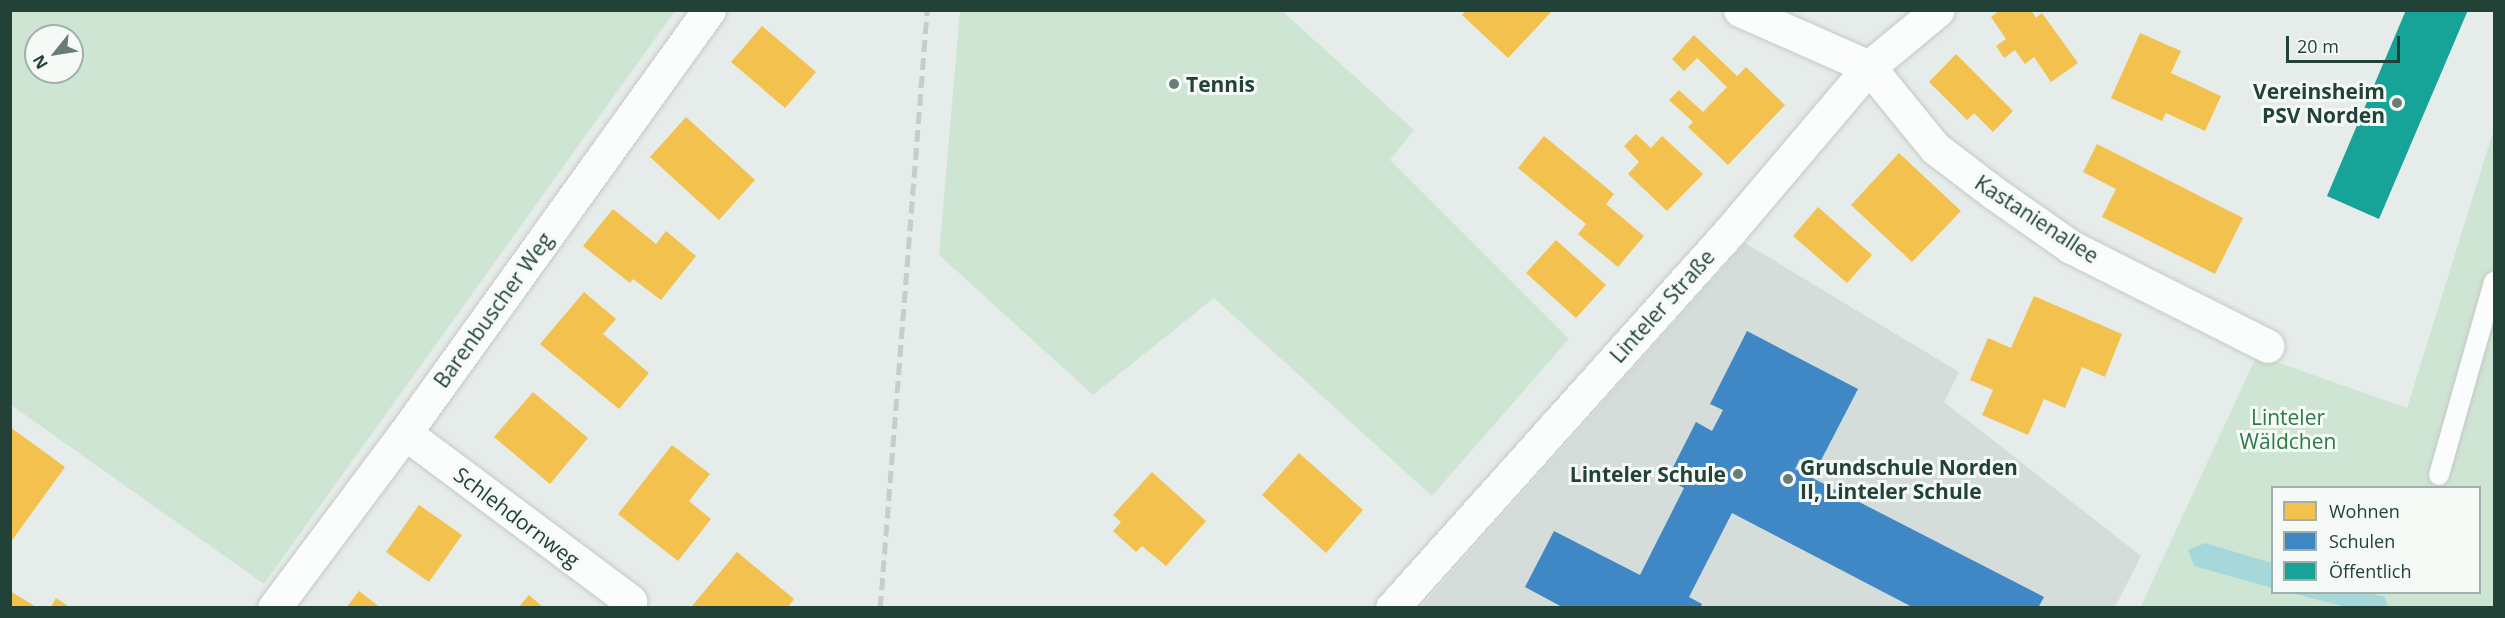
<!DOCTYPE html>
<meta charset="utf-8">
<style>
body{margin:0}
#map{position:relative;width:2505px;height:618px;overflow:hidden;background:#e6ece9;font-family:"Open Sans",sans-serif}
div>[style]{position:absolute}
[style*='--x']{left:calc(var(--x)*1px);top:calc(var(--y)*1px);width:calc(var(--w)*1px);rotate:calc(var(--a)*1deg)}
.built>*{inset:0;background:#d4ddd9}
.green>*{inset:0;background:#cfe5d4}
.water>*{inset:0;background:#a6d8db}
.homes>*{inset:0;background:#f2c14e}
.schools>*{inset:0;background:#3f88c5}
.public>*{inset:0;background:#17a398}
.roads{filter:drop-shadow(0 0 2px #c3c9c6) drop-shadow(0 0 2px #c3c9c6)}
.lane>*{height:20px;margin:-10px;padding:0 10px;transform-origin:10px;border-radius:10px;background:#fbfcfc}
.street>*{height:33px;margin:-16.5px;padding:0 16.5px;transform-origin:16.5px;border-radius:16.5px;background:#fbfcfc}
.rail>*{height:4.5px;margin-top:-2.25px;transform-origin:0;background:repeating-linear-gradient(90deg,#c7cdca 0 12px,transparent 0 18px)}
.dots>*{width:16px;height:16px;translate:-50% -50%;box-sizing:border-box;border:3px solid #f5faf7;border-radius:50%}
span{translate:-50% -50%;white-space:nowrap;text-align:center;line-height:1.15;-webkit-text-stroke:6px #f5faf7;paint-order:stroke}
.poi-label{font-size:21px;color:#224137;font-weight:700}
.left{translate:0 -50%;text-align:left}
.right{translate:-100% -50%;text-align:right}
.street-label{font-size:21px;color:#224137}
.park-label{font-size:21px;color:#2a7a44}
.frame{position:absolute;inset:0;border:12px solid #224137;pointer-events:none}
.legend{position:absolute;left:2271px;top:486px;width:210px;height:108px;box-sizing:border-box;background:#f5faf7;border:2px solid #a1b0aa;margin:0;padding:8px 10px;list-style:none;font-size:18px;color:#224137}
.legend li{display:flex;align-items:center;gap:12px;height:30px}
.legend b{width:30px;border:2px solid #a1b0aa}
.north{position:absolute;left:24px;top:24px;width:60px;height:60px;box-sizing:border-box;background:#f5faf7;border:2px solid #a1b0aa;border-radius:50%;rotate:240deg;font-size:16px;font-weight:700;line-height:24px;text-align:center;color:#224137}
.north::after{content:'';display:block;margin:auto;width:21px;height:27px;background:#677d75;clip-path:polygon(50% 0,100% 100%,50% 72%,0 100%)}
.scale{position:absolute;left:2286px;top:36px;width:114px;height:27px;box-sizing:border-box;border:3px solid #224137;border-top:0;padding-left:8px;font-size:18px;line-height:21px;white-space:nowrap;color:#224137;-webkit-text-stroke:4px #f5faf7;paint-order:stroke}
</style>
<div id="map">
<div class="built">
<i style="clip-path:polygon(1745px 243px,1959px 372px,1944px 402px,2141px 556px,2115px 607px,1420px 608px)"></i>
</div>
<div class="green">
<i style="clip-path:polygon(evenodd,11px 10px,675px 10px,675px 11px,264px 584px,11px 405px,11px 10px,36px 36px,72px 36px,72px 72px,36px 72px,36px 36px)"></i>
<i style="clip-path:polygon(960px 11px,1282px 11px,1414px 130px,1390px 160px,1569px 339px,1432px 496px,1214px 298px,1093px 395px,939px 255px)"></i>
<i style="clip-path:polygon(evenodd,2494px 129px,2494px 607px,2140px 608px,2257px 355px,2407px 408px,2494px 129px,2272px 488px,2480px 488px,2480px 592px,2272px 592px,2272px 488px)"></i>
</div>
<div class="water">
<i style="clip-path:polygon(2205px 543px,2272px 563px,2272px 588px,2194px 566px,2188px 550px)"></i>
<i style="clip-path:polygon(2291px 593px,2370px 593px,2385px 597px,2388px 607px,2346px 607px)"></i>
</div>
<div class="homes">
<i style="clip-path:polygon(1466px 10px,1553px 10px,1508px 58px,1462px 15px)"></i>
<i style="clip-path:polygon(2000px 10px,2031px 10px,2036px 18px,2042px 13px,2078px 63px,2051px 82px,2034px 57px,2025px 64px,2015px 50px,2004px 58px,1996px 46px,2006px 39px,1991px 17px)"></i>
<i style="clip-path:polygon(762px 26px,816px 72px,785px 108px,731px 62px)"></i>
<i style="clip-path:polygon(2140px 33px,2181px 51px,2171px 73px,2221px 96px,2205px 131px,2166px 113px,2162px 121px,2111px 98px)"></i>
<i style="clip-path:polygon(1694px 35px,1737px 76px,1746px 67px,1785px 105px,1728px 165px,1688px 127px,1693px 122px,1669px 100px,1679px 90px,1703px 112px,1727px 87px,1697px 58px,1684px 71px,1672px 59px)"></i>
<i style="clip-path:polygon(1956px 54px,2013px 111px,1993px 132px,1974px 113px,1967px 120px,1929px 82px)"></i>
<i style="clip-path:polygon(686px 117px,755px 180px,719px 220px,650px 157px)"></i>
<i style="clip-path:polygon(1636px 134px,1651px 148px,1662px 136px,1703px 174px,1667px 211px,1628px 174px,1639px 162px,1624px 146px)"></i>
<i style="clip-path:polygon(1544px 136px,1614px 194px,1606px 204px,1644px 236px,1618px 267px,1578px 234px,1586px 224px,1518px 168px)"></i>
<i style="clip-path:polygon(2097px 144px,2243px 218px,2215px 274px,2102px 217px,2116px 189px,2083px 172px)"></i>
<i style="clip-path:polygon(1899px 153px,1961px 211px,1912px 262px,1851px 205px)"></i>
<i style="clip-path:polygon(1818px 207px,1872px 255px,1847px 283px,1793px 236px)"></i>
<i style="clip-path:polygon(613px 209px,656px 244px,666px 231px,696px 256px,661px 300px,633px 279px,630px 283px,583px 246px)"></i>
<i style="clip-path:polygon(1556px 240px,1606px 285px,1576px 318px,1526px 273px)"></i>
<i style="clip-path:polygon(584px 292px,616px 319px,603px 334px,649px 373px,619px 409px,540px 344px)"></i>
<i style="clip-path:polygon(2034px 296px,2122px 334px,2105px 377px,2082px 367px,2065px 408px,2044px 399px,2028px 435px,1982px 415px,1993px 390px,1970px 380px,1988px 338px,2011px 348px)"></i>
<i style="clip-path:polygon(533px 392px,588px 438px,550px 484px,494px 437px)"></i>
<i style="clip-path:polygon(10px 427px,65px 467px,10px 543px)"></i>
<i style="clip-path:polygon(672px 445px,710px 474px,689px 501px,711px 519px,678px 561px,618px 514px)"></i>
<i style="clip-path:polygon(1299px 453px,1363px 510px,1326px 553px,1262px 495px)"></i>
<i style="clip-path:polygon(1152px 472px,1206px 521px,1166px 566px,1142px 546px,1136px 552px,1113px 531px,1121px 522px,1113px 515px)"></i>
<i style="clip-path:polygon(419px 505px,462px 535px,429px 582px,386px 552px)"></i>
<i style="clip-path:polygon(737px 552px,794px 599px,787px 608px,692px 606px)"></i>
<i style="clip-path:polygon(10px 591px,38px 608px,10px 608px)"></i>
<i style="clip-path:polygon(359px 591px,381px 608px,346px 608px)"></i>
<i style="clip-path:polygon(529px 595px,544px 608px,518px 608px)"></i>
<i style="clip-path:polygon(56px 598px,71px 608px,50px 608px)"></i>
</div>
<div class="schools">
<i style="clip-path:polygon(1747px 331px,1858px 389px,1817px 468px,1800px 459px,1795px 469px,2044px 597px,2038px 608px,1914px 608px,1732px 513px,1689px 597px,1702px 604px,1700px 608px,1564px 608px,1525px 587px,1554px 531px,1640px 575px,1684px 488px,1667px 479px,1696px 422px,1712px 431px,1723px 410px,1710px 404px)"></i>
</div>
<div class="public">
<i style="clip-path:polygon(2406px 10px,2468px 10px,2379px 219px,2327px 196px)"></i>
</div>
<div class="roads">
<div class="lane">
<i style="--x:2439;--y:475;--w:201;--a:-74.1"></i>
</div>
<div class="street">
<i style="--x:1740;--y:10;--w:141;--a:23.8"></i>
<i style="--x:1869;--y:67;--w:104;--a:50.8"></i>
<i style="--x:1935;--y:148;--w:74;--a:37.3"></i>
<i style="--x:1994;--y:193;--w:94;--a:35"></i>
<i style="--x:2071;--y:247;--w:220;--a:26.7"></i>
<i style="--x:405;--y:433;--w:281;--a:36.7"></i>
<i style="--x:274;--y:608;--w:219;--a:-53.2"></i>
<i style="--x:405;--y:433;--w:521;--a:-54.3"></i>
<i style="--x:1392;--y:608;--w:506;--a:-48.12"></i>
<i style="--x:1730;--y:231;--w:215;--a:-49.7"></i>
<i style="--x:1869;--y:67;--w:89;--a:-39.6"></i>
</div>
</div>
<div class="rail">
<i style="--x:880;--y:608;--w:600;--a:-85.51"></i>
</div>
<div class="dots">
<i style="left:1174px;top:84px;background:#677d75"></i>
<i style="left:2397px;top:103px;background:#677d75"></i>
<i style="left:1738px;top:474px;background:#677d75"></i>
<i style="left:1788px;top:479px;background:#677d75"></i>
</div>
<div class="poi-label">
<span class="left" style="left:1186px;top:84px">Tennis</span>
<span class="right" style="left:2385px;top:103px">Vereinsheim<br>PSV Norden</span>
<span class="left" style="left:1800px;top:479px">Grundschule Norden<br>II, Linteler Schule</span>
<span class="right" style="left:1726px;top:474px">Linteler Schule</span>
</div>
<div class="street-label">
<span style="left:2037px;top:219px;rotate:33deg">Kastanienallee</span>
<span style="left:1662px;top:306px;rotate:-48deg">Linteler Straße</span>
<span style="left:493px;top:310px;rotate:-54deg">Barenbuscher Weg</span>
<span style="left:517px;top:517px;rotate:37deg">Schlehdornweg</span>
</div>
<div class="park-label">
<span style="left:2288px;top:429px">Linteler<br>Wäldchen</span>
</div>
<div class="frame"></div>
<ul class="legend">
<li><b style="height:16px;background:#f2c14e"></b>Wohnen</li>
<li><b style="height:16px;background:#3f88c5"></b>Schulen</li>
<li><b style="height:16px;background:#17a398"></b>Öffentlich</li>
</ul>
<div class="north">N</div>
<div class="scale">20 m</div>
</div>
